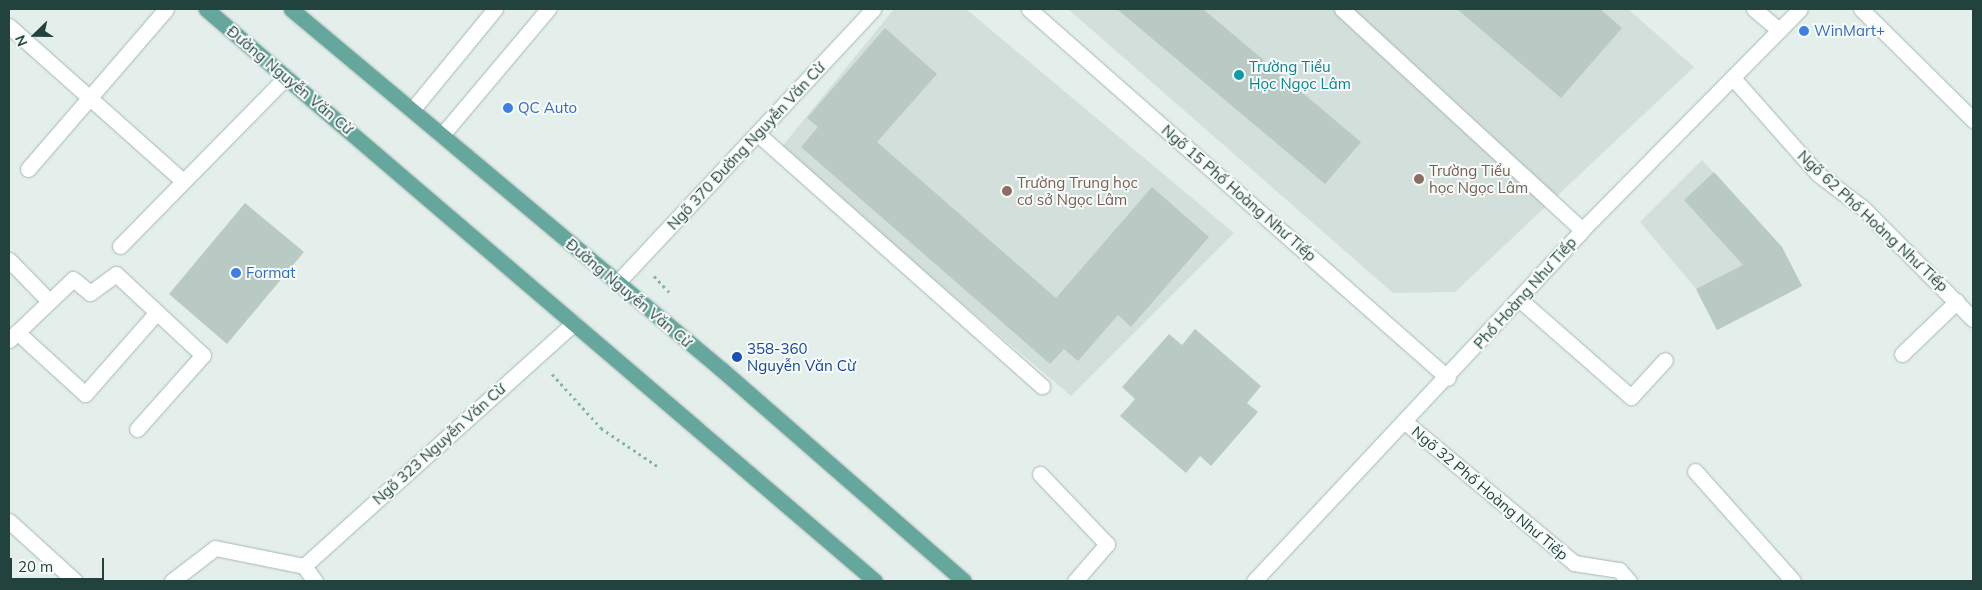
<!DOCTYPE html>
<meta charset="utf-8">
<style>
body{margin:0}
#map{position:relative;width:1982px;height:590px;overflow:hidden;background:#e4efeb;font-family:Mulish,sans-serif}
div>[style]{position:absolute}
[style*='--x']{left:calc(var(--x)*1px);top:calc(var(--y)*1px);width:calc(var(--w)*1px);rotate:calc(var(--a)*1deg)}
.built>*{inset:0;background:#d2dfda}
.building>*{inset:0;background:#b9cac5}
.path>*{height:3px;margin-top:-1.5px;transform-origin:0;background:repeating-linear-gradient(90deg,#83b4aa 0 2.5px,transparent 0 6.5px)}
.roads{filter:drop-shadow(0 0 1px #a6b8b3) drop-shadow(0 0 1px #a6b8b3)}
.minor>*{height:15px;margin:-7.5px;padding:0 7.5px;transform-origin:7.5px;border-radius:7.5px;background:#fff}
.major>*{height:15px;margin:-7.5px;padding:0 7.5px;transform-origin:7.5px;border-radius:7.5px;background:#66a79d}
.dots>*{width:14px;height:14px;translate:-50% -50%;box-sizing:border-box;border:2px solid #f6fbf9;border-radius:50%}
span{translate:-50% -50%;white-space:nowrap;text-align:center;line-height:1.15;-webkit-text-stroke:4px #f6fbf9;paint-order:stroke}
.shop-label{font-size:15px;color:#366cbe}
.left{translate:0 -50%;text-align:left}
.culture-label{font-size:15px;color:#0d838f}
.street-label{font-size:15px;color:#22423d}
.education-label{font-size:15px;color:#785e54}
.transit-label{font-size:15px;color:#164399}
.frame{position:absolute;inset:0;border:10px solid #22423d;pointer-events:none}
.north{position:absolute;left:10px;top:10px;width:50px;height:50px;-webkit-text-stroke:4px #f6fbf9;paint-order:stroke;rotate:248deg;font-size:14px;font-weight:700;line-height:20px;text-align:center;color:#22423d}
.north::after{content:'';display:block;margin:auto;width:18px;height:22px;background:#22423d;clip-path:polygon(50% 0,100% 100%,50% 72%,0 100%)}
.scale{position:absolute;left:10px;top:558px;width:94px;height:22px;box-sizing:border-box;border:2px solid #22423d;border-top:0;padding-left:6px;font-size:15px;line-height:18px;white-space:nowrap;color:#22423d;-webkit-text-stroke:4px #f6fbf9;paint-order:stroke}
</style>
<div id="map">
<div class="built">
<i style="clip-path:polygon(894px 9px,966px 9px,1234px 233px,1071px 396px,780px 149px)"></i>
<i style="clip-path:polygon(1068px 9px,1628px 9px,1694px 67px,1455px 292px,1393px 293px)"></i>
<i style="clip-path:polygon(1702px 160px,1782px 247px,1802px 286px,1717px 330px,1696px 289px,1640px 222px)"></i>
</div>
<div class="building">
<i style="clip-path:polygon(1117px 9px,1203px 9px,1361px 142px,1325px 184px)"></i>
<i style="clip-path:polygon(1457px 9px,1600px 9px,1622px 28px,1561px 98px)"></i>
<i style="clip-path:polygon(885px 28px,937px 74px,877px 142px,1056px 298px,1152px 187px,1209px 237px,1131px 327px,1118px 315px,1078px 361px,1064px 349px,1050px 364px,801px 147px,818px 127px,807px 118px)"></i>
<i style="clip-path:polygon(1714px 172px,1782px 247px,1802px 286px,1717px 330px,1696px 289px,1743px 265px,1684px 200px)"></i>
<i style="clip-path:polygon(245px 203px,304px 252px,227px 344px,169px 294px)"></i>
<i style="clip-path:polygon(1195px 329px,1261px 386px,1247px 403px,1258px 412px,1211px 466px,1200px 456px,1186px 473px,1120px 416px,1135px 399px,1122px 387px,1169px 334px,1182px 345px)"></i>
</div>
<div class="path">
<i style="--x:654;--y:276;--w:22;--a:47"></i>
<i style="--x:552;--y:374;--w:73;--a:47.8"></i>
<i style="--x:601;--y:428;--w:71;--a:34.1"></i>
</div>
<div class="roads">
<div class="minor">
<i style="--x:1029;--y:9;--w:558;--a:41.37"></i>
<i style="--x:1342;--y:9;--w:326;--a:42.6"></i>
<i style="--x:1754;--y:9;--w:33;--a:40"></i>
<i style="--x:1861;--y:9;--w:158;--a:44.7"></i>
<i style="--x:9;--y:26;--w:230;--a:41.7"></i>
<i style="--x:1733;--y:78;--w:128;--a:48.5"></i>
<i style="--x:1818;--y:174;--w:56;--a:37.1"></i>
<i style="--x:1863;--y:208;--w:156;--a:45.3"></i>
<i style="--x:412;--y:110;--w:131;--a:-50.6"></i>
<i style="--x:758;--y:134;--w:380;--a:41.6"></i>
<i style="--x:442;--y:135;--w:165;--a:-49.9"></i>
<i style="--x:28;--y:169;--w:211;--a:-49.2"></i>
<i style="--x:120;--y:246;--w:237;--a:-45.5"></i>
<i style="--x:9;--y:260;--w:57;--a:45.7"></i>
<i style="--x:617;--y:283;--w:375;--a:-46.9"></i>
<i style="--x:1519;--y:299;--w:149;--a:41.2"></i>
<i style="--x:1631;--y:397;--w:50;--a:-47.4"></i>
<i style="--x:17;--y:332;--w:92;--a:42.4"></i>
<i style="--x:85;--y:394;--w:109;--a:-48.7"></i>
<i style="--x:9;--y:340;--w:88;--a:-43.6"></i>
<i style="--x:73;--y:279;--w:22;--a:39"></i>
<i style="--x:90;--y:293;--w:32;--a:-36"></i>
<i style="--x:116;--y:274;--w:119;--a:43"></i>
<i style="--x:203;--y:355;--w:99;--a:131.7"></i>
<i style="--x:1902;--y:354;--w:76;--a:-43.9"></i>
<i style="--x:1405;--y:422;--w:220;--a:39.8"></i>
<i style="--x:1574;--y:563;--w:46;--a:8.8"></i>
<i style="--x:1619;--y:570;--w:15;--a:48"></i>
<i style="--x:1695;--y:471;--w:147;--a:48.3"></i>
<i style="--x:1040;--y:474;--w:97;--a:46.3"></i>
<i style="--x:1107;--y:544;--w:49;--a:130.9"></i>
<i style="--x:9;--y:521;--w:89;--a:42.3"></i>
<i style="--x:304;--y:566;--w:363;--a:-42"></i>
<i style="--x:172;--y:581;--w:54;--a:-37.5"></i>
<i style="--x:215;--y:548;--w:91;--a:11.4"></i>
<i style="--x:304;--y:566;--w:19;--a:54"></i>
<i style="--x:1254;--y:581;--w:480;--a:-46.9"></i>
<i style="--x:1582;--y:230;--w:310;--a:-45.4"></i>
</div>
<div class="major">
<i style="--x:206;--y:9;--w:880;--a:40.53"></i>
<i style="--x:291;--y:9;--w:561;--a:39.94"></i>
<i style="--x:721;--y:369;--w:322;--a:41.1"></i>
</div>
</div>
<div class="dots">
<i style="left:1804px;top:31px;background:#3f7fe0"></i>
<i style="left:1239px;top:75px;background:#0f9aa8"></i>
<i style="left:508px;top:108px;background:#3f7fe0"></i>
<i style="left:1419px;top:179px;background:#8d6e63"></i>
<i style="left:1007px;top:191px;background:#8d6e63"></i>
<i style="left:236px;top:273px;background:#3f7fe0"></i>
<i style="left:737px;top:357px;background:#1a4fb4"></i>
</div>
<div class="shop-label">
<span class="left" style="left:1814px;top:31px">WinMart+</span>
<span class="left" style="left:518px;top:108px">QC Auto</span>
<span class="left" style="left:246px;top:273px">Format</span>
</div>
<div class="culture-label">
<span class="left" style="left:1249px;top:75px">Trường Tiểu<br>Học Ngọc Lâm</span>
</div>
<div class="street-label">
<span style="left:290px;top:80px;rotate:40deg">Đường Nguyễn Văn Cừ</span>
<span style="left:746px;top:146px;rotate:-47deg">Ngõ 370 Đường Nguyễn Văn Cừ</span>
<span style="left:1239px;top:193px;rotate:41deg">Ngõ 15 Phố Hoàng Như Tiếp</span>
<span style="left:1873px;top:221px;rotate:43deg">Ngõ 62 Phố Hoàng Như Tiếp</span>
<span style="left:629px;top:293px;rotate:40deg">Đường Nguyễn Văn Cừ</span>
<span style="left:1525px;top:293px;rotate:-48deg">Phố Hoàng Như Tiếp</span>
<span style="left:439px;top:444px;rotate:-42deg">Ngõ 323 Nguyễn Văn Cừ</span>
<span style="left:1490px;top:493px;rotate:40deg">Ngõ 32 Phố Hoàng Như Tiếp</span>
</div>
<div class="education-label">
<span class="left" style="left:1429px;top:179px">Trường Tiểu<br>học Ngọc Lâm</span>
<span class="left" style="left:1017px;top:191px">Trường Trung học<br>cơ sở Ngọc Lâm</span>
</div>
<div class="transit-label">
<span class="left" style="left:747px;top:357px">358-360<br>Nguyễn Văn Cừ</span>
</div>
<div class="frame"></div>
<div class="north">N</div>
<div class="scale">20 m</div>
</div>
